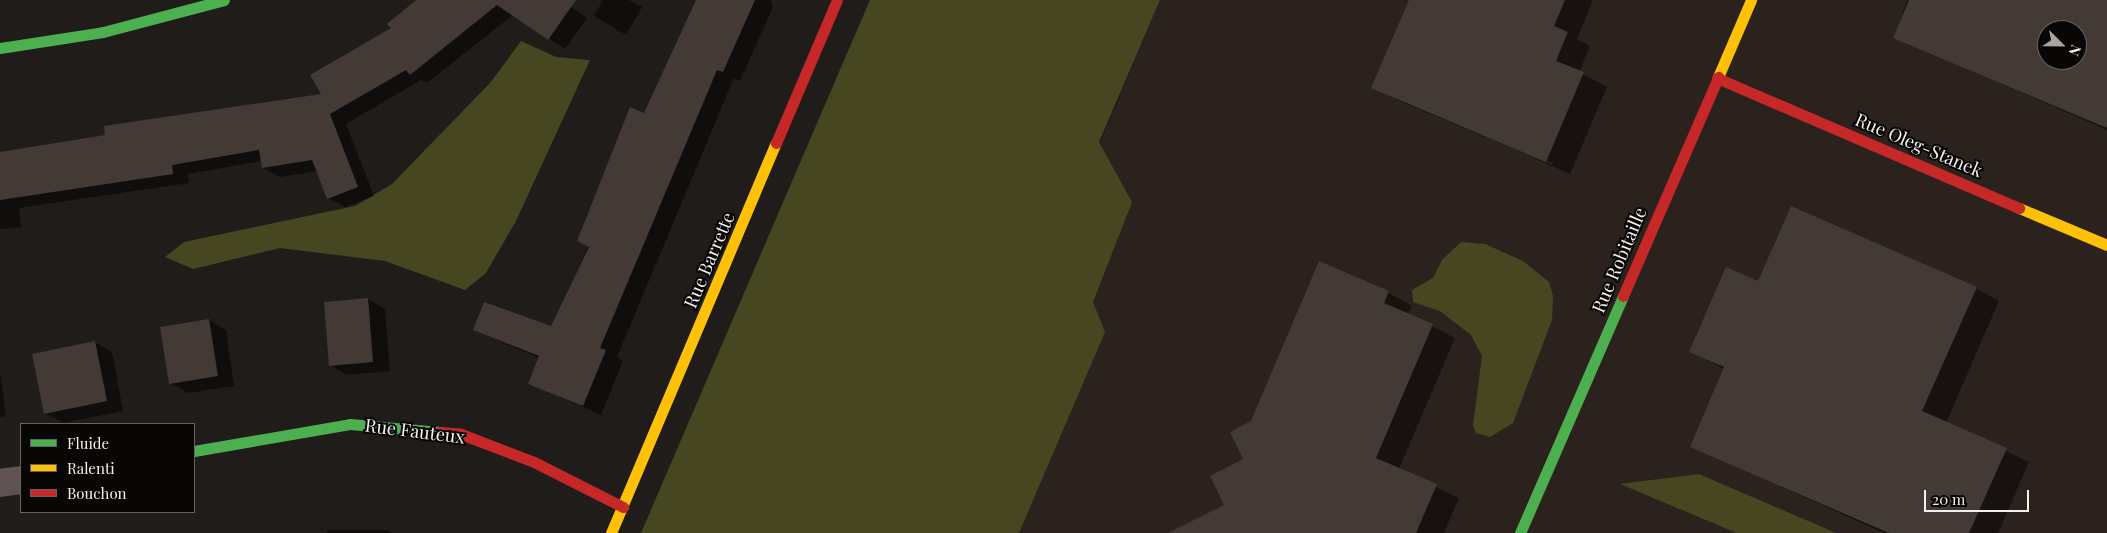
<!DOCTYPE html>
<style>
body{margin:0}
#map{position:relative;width:2107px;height:533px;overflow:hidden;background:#1f1c1a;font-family:"Playfair Display",serif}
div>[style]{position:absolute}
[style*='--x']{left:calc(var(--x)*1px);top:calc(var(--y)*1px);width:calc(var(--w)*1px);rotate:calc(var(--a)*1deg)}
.built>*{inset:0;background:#2b221d}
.forest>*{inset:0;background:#464720}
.shadow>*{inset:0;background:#0007}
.building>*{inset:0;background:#433a36}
.street>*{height:28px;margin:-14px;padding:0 14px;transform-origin:14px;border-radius:14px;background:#5e5252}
.fast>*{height:11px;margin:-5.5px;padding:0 5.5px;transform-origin:5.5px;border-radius:5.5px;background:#4caf50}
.slow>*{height:11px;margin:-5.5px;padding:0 5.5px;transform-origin:5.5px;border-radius:5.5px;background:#ffc107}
.jam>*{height:11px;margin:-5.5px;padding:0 5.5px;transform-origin:5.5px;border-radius:5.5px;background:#c62828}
span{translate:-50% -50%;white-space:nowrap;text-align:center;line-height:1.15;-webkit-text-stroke:4px #080706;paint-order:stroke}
.street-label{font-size:18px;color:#f2efed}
.legend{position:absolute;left:20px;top:423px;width:175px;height:90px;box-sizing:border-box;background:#080706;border:1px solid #666462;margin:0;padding:6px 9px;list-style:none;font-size:15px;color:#f2efed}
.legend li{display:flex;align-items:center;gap:10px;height:25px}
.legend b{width:25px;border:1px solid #666462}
.north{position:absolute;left:2037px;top:20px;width:50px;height:50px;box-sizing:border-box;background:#080706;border:1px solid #666462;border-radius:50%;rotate:113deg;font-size:14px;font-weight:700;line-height:20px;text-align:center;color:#f2efed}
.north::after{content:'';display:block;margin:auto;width:18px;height:22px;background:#a8a5a3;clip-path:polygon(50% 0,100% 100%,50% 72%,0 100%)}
.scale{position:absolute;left:1924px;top:490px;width:105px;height:22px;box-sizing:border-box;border:2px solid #f2efed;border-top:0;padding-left:6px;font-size:15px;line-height:18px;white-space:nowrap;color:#f2efed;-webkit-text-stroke:4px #080706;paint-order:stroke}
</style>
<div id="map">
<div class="built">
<i style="clip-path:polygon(evenodd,1160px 0,2107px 0,2107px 533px,938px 533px,1160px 0,2047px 30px,2077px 30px,2077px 60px,2047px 60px,2047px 30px)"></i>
</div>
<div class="forest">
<i style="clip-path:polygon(870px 0,1160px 0,1099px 142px,1132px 202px,1093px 302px,1105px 332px,1019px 533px,641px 533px)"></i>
<i style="clip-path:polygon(521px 41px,556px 57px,590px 60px,516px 221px,486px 273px,465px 290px,385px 261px,280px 248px,193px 269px,165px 257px,184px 242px,355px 206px,392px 184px,490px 83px)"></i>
<i style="clip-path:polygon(1461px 242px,1485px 244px,1523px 261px,1549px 282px,1553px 296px,1552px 320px,1513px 423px,1490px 437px,1476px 433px,1473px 425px,1482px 356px,1471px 335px,1440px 311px,1413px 302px,1412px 290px,1433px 278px,1442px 260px)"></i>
<i style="clip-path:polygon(1699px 474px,1836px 533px,1737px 533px,1620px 484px)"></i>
</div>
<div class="shadow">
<i style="clip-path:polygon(418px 0,562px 0,587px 18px,565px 49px,513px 15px,427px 83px,421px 80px,346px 124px,374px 196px,345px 207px,328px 198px,318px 171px,280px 177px,263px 168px,262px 161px,188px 174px,189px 183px,19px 208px,21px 227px,0 229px,0 154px,323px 95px)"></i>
<i style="clip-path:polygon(603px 0,629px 0,642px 7px,626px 35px,594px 16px)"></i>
<i style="clip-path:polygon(697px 0,770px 0,773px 7px,740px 81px,734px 78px,617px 357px,623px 361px,601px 415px,529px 383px,539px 358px,475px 330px,552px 328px)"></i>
<i style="clip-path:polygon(evenodd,1410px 0,1593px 0,1577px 39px,1590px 46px,1579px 72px,1607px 87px,1570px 174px,1373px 87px,1410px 0,1395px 97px,1553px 163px,1552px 165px,1395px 99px,1395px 97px)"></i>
<i style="clip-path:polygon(evenodd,1907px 0,2107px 0,2107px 130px,1895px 37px,1907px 0,2047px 30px,2077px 30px,2077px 60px,2047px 60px,2047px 30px)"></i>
<i style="clip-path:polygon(1320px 263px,1389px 293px,1412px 306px,1408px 314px,1455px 338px,1399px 469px,1459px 498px,1444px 533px,1199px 533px,1226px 506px,1245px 459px,1252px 422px)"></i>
<i style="clip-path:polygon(1759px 283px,1976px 288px,1999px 301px,1946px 423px,2029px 462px,1998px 533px,1884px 533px,1691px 446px,1724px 369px,1690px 351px)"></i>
<i style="clip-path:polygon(368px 299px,385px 309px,390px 371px,347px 375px,330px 365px)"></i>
<i style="clip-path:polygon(209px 320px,226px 330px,234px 386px,188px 393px,171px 383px)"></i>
<i style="clip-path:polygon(95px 342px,112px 352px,123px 411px,63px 423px,45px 413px)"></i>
<i style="clip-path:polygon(0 371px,6px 416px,0 417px)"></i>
<i style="clip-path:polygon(327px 530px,388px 530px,393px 533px,327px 533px)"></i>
</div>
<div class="building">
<i style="clip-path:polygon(416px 0,576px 0,548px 40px,497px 5px,410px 75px,406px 70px,330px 114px,358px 187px,327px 199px,312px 160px,262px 168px,259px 150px,172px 165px,173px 174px,0 200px,0 152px,105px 135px,104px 126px,321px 94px,310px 75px,391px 28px,387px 24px)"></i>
<i style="clip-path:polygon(696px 0,755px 0,723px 72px,717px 70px,600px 348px,606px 350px,583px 406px,528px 384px,539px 356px,473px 330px,484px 302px,551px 326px,589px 247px,577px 241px,630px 107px,644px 113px)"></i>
<i style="clip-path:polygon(1409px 0,1565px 0,1554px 26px,1568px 32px,1556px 61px,1584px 72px,1546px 162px,1371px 88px)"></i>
<i style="clip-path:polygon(evenodd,1909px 0,2107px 0,2107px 128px,1893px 38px,1909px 0,2047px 30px,2077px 30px,2077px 60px,2047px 60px,2047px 30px)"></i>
<i style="clip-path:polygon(1791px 206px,1977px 287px,1922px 411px,2007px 448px,1969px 533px,1889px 533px,1690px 447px,1724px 367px,1689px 352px,1726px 267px,1758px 281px)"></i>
<i style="clip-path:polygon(1319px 261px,1389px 291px,1384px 303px,1433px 324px,1376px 458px,1437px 484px,1416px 533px,1168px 533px,1224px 505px,1210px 476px,1243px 459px,1230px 432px,1251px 421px)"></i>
<i style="clip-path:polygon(368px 298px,373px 362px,329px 366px,324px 302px)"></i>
<i style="clip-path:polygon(209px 319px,218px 376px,169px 384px,160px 327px)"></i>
<i style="clip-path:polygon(95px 341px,107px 401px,44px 414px,32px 354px)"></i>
</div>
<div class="street">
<i style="--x:0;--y:483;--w:21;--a:-8"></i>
</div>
<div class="fast">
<i style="--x:0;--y:48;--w:104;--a:-8.8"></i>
<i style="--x:103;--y:32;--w:125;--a:-14.8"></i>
<i style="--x:194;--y:451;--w:158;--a:-9.8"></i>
<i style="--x:350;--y:424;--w:90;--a:5.1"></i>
<i style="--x:1520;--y:533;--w:258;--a:-66.5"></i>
</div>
<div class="slow">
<i style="--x:1718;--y:77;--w:84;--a:-66.8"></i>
<i style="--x:2019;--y:208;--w:95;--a:22.8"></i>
<i style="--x:611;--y:533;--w:423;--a:-67.1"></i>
</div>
<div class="jam">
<i style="--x:1717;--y:78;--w:329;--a:23.3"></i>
<i style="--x:776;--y:143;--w:155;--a:-66.9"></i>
<i style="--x:1623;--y:296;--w:239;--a:-66.5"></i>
<i style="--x:440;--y:432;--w:21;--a:5"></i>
<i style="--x:461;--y:434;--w:78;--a:21"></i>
<i style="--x:534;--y:462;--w:100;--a:26.8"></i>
</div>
<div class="street-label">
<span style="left:1919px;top:145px;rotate:23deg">Rue Oleg-Stanek</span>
<span style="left:709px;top:260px;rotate:-67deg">Rue Barrette</span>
<span style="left:1619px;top:260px;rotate:-67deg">Rue Robitaille</span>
<span style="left:415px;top:431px;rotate:7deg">Rue Fauteux</span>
</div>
<ul class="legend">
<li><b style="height:6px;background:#4caf50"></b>Fluide</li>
<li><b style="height:6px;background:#ffc107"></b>Ralenti</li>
<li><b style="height:6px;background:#c62828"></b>Bouchon</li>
</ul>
<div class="north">N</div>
<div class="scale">20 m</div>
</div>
